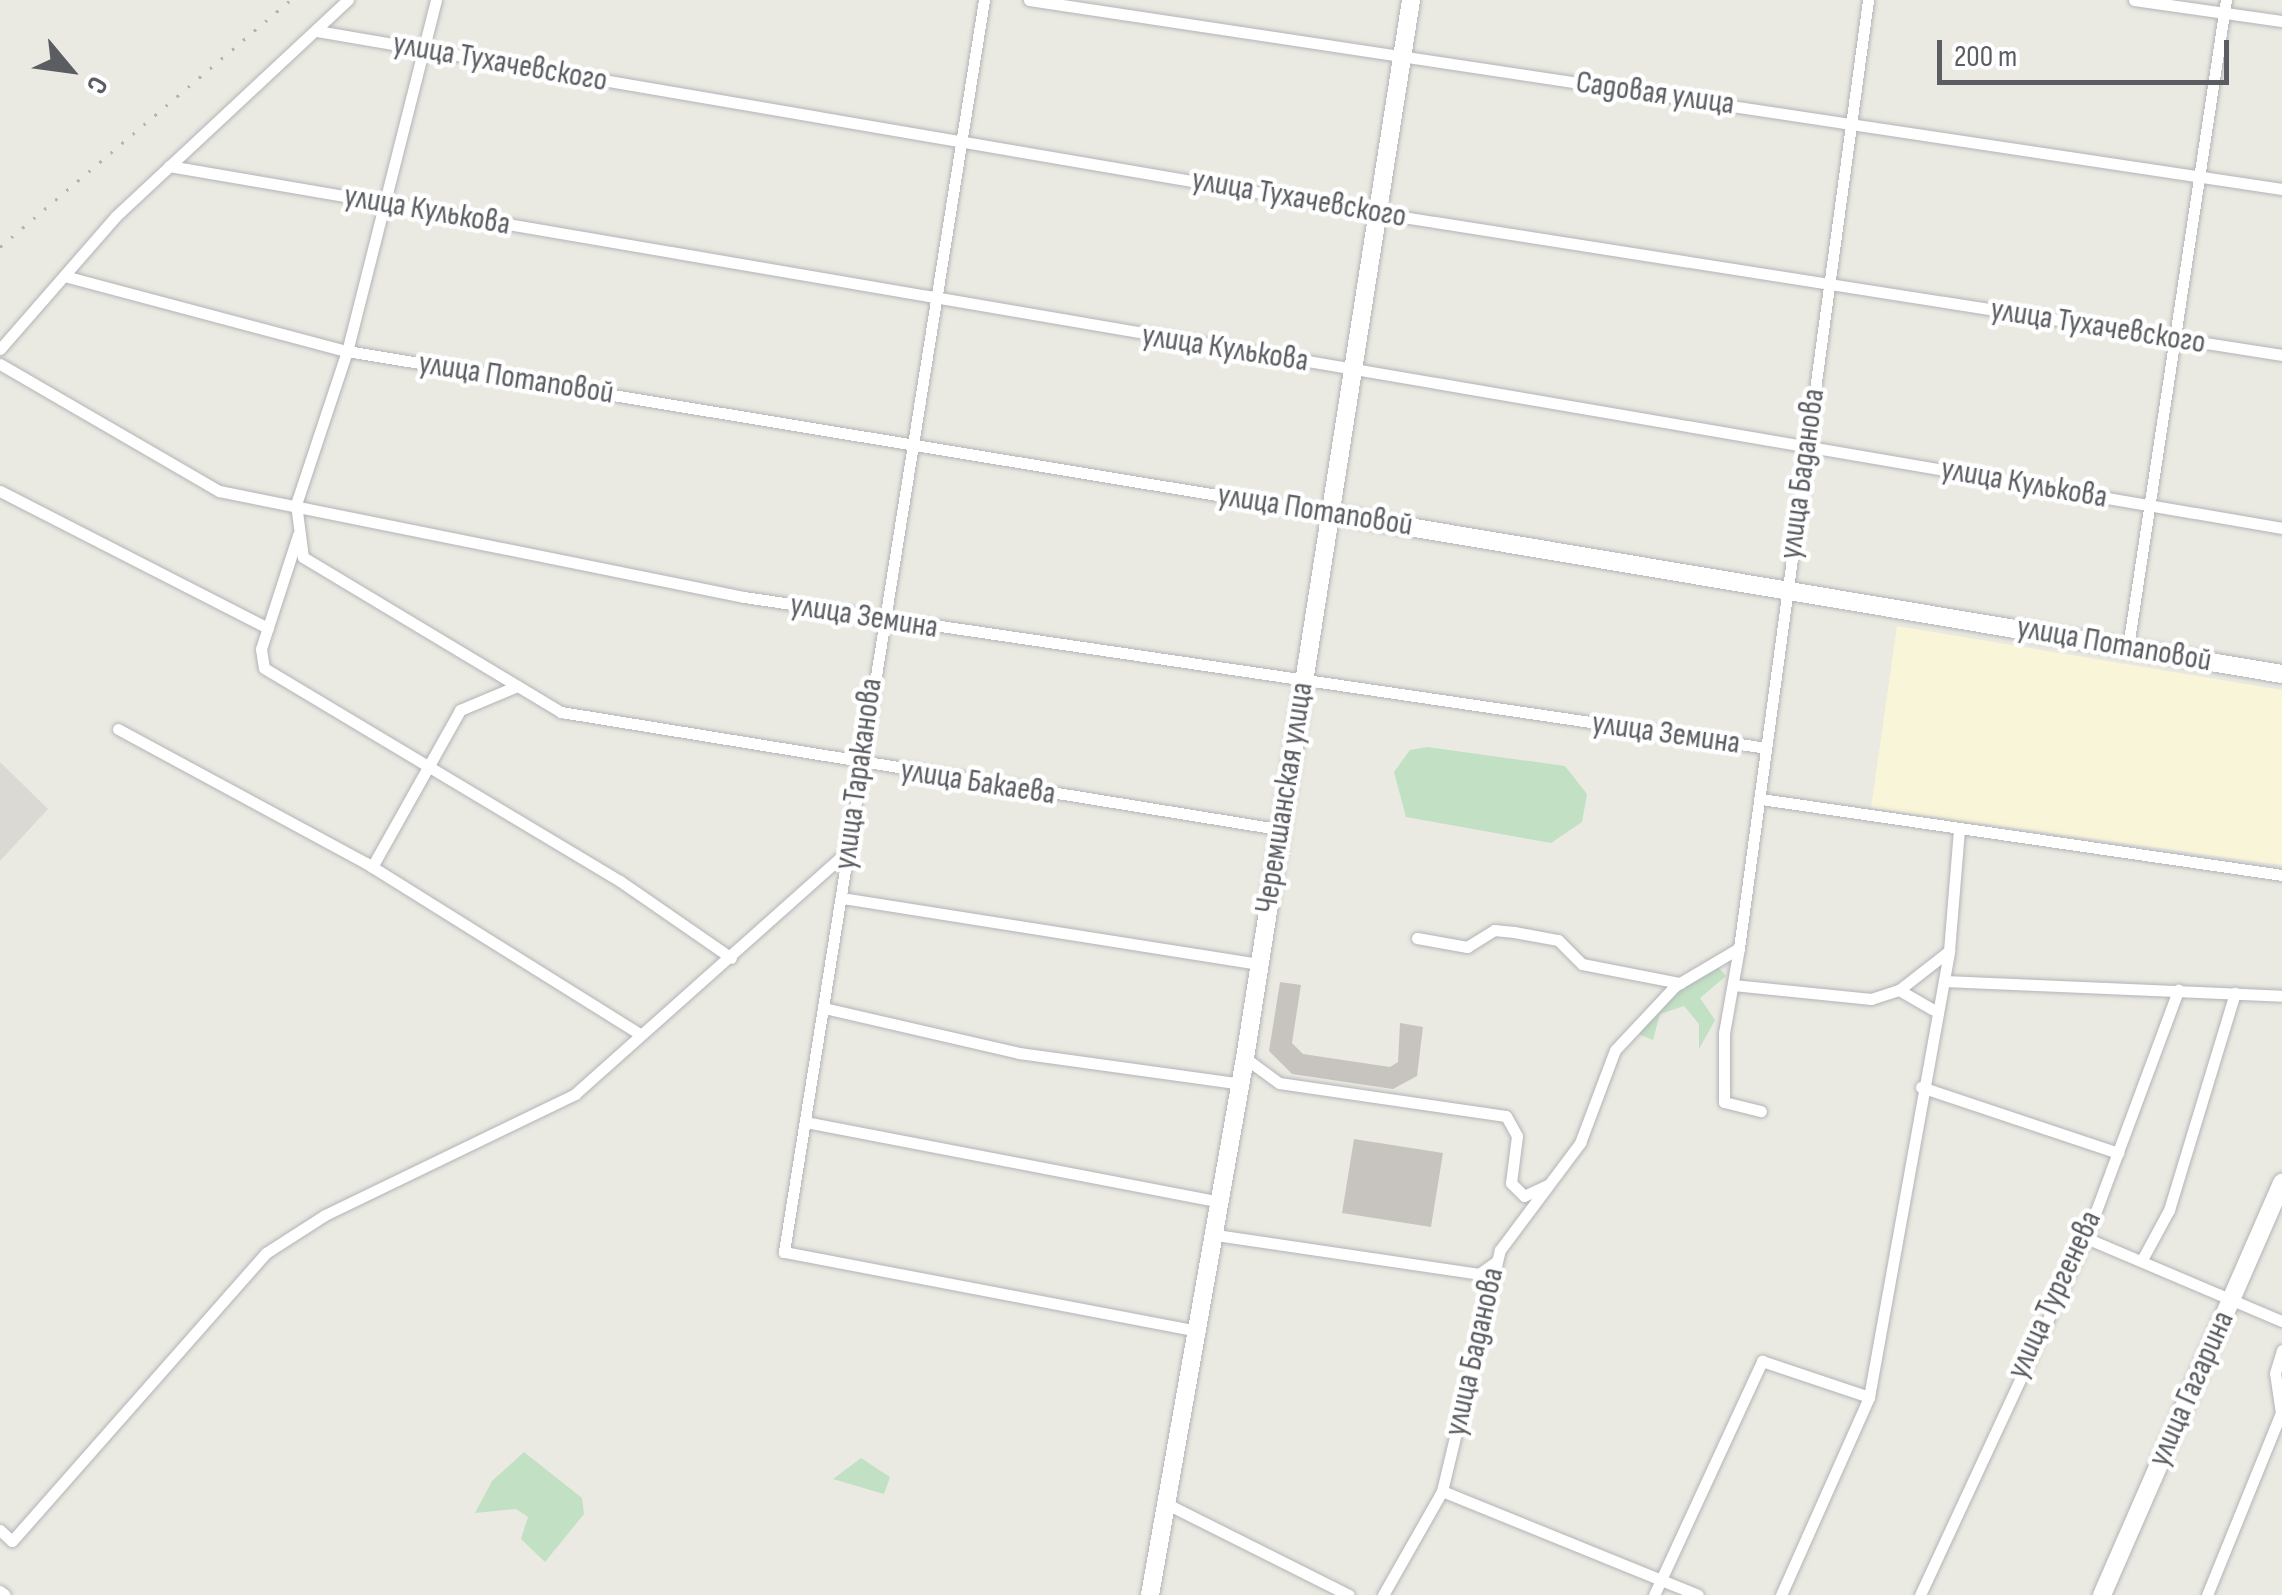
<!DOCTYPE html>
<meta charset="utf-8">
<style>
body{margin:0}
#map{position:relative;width:2282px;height:1595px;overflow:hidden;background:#ebeae2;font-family:"Sofia Sans Condensed",sans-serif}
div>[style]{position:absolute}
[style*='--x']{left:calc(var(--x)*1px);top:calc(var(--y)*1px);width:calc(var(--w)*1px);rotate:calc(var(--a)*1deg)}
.commercial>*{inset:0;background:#f9f5d9}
.industrial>*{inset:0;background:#dad9d4}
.green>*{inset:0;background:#c1e0c4}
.building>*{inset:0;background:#c7c4bf}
.roads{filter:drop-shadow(0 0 2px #b2b4b8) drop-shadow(0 0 2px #b2b4b8)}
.street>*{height:11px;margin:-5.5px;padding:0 5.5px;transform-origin:5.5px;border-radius:5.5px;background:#fff}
.secondary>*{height:18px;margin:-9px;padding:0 9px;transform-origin:9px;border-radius:9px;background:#fff}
.rail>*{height:2.5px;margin-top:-1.25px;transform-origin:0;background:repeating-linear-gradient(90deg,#b2b3b3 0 2.5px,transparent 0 14.5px)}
span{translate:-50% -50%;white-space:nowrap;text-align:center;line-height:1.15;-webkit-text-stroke:9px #fff;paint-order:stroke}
.street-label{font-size:32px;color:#5a5d61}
.north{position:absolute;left:20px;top:20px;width:100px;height:100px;-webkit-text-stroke:8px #fff;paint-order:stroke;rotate:119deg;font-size:28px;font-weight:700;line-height:40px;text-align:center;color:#5a5d61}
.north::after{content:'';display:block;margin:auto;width:35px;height:45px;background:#5a5d61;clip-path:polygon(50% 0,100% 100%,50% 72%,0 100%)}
.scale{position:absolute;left:1937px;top:40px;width:292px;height:45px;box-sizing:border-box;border:5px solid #5a5d61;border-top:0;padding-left:12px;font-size:30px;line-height:35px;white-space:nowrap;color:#5a5d61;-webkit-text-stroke:8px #fff;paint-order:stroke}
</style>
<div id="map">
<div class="commercial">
<i style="clip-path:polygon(1897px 626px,2282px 690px,2282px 865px,1871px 808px)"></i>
</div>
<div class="industrial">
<i style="clip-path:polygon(0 762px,48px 809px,0 861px)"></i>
</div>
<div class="green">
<i style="clip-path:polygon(1427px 747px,1565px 766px,1587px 794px,1582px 822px,1551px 843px,1406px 817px,1394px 772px,1410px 750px)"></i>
<i style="clip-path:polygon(1716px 965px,1726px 976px,1700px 998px,1715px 1020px,1699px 1049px,1699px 1024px,1684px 1006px,1660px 1014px,1653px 1040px,1636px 1033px,1672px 994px)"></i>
<i style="clip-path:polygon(524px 1452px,582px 1498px,584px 1514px,545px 1562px,521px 1539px,528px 1517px,516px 1509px,475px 1513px,492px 1481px)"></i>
<i style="clip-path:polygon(861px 1458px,890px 1477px,884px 1494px,833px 1479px)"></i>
</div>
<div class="building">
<i style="clip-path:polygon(1280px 982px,1301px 985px,1292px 1043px,1303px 1054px,1390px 1067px,1398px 1062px,1400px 1023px,1423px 1027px,1417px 1076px,1393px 1089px,1292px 1074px,1269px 1051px)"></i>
<i style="clip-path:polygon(1354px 1139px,1443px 1153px,1431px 1227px,1342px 1213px)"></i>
</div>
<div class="roads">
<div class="street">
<i style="--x:436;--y:0;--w:362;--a:104.2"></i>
<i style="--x:347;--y:351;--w:161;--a:108.4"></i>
<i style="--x:296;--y:504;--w:53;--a:82.5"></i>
<i style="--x:303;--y:557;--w:301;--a:31"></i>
<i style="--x:561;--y:712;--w:726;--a:9.27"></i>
<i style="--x:984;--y:0;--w:1268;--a:99.08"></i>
<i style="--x:784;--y:1252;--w:422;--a:10.8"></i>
<i style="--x:1029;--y:0;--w:1267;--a:8.58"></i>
<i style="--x:2134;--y:0;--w:149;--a:8.1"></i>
<i style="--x:317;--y:31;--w:1089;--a:9.73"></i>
<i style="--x:1390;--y:215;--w:903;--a:8.92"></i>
<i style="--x:169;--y:166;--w:2144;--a:9.72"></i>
<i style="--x:68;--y:277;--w:289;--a:14.9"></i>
<i style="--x:347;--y:351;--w:998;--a:9.4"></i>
<i style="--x:0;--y:349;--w:176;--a:-48.9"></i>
<i style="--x:116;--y:216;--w:317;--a:-43"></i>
<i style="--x:0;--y:364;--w:253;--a:30.1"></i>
<i style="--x:219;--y:491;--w:536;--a:11.41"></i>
<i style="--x:744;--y:597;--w:1033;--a:8.4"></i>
<i style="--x:0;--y:491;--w:301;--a:27.1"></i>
<i style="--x:298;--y:535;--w:120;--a:108"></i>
<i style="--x:261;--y:649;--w:19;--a:81"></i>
<i style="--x:264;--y:668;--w:415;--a:30.9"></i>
<i style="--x:620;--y:881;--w:135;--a:34.7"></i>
<i style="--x:2128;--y:647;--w:654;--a:-81.39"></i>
<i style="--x:118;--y:729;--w:282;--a:28.4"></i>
<i style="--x:366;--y:863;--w:324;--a:32"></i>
<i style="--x:1761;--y:799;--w:527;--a:8.3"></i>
<i style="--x:372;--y:867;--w:180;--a:-60.7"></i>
<i style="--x:460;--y:710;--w:62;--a:-22.8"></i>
<i style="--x:842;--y:898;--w:423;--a:9"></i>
<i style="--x:1417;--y:938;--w:51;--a:10.2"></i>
<i style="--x:1467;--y:947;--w:32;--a:-32"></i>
<i style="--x:1494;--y:930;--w:20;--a:6"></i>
<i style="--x:1514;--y:932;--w:45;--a:10.3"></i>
<i style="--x:1558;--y:940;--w:34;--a:45"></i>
<i style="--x:1582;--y:964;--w:100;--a:11"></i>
<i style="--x:1739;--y:948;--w:86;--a:100"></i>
<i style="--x:1724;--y:1033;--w:69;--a:90"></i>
<i style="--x:1724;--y:1102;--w:38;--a:14"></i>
<i style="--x:1944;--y:981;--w:338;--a:2.5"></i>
<i style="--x:1733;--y:985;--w:139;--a:5.8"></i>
<i style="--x:1871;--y:999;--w:29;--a:-18"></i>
<i style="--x:1899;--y:990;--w:63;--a:-38"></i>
<i style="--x:1899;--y:990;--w:39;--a:30"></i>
<i style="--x:824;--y:1008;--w:200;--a:13"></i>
<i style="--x:1019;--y:1053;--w:224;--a:7.9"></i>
<i style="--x:1245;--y:1058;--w:42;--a:36.3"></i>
<i style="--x:1279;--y:1083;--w:229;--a:8.3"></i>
<i style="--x:1506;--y:1116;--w:23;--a:61"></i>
<i style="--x:1517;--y:1136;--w:47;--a:97.3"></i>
<i style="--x:1511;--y:1183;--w:18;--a:45"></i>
<i style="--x:1524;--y:1196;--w:26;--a:-25"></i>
<i style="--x:1921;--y:1087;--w:208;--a:18.5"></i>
<i style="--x:805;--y:1122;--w:424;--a:10.9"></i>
<i style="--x:1216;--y:1235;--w:266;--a:8.4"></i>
<i style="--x:1479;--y:1274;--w:19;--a:-36"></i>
<i style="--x:2086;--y:1238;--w:213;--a:23"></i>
<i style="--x:2143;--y:1258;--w:55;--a:-61.6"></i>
<i style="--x:2169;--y:1210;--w:227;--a:-73.1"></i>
<i style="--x:1442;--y:1491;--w:276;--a:22.1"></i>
<i style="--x:1169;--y:1505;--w:201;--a:26.6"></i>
<i style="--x:0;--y:1530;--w:16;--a:43"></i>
<i style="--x:12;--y:1541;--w:384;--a:-48.6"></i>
<i style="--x:266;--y:1253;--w:70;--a:-32.8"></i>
<i style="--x:325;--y:1215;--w:278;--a:-25.8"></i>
<i style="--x:575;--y:1094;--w:364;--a:-41.7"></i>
<i style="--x:0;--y:1591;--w:6;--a:39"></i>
<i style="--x:1383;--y:1595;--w:120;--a:-60.4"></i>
<i style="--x:1442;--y:1491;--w:248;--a:-76.5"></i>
<i style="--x:1500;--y:1250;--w:134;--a:-53.2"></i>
<i style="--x:1580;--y:1143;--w:99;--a:-69.4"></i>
<i style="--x:1615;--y:1050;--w:88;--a:-46.8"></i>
<i style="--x:1675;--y:986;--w:74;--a:-30.7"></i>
<i style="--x:1739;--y:948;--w:957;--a:-82.25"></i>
<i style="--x:1654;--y:1595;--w:258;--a:-65.2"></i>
<i style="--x:1762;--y:1361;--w:113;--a:18.6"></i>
<i style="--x:1781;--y:1595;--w:217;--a:-66"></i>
<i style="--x:1869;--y:1397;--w:453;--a:-79.8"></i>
<i style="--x:1949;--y:951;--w:121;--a:-85.3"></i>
<i style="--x:1920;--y:1595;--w:394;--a:-65.1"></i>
<i style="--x:2086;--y:1238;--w:265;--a:-69.6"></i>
<i style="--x:2207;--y:1595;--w:196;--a:-67.9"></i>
<i style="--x:2281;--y:1413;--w:40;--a:-98.5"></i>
<i style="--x:2275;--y:1373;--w:24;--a:-73"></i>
</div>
<div class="secondary">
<i style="--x:1332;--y:514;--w:963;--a:9.56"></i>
<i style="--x:1150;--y:1595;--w:545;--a:-79.97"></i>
<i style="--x:1245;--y:1058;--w:1071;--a:-81.08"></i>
<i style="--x:2102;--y:1595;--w:450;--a:-66.4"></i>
</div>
</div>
<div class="rail">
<i style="--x:0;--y:247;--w:381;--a:-40.4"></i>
</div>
<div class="street-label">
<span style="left:500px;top:63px;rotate:10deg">улица Тухачевского</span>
<span style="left:1655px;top:94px;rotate:8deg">Садовая улица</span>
<span style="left:1299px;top:199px;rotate:10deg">улица Тухачевского</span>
<span style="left:427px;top:211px;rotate:10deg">улица Кулькова</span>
<span style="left:2098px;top:327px;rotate:9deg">улица Тухачевского</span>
<span style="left:1225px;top:349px;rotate:9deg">улица Кулькова</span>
<span style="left:516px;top:379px;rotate:9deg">улица Потаповой</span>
<span style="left:1803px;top:474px;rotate:-82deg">улица Баданова</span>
<span style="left:2024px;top:484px;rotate:10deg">улица Кулькова</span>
<span style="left:1315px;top:511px;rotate:9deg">улица Потаповой</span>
<span style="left:864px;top:617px;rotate:9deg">улица Земина</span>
<span style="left:2114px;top:645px;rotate:10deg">улица Потаповой</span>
<span style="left:1666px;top:734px;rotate:8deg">улица Земина</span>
<span style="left:859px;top:774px;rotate:-82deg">улица Тараканова</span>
<span style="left:978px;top:783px;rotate:9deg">улица Бакаева</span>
<span style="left:1285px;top:798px;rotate:-81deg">Черемшанская улица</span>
<span style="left:2055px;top:1295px;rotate:-65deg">улица Тургенева</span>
<span style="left:1475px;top:1352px;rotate:-77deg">улица Баданова</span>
<span style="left:2192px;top:1389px;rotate:-66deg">улица Гагарина</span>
</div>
<div class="north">С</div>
<div class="scale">200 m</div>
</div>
